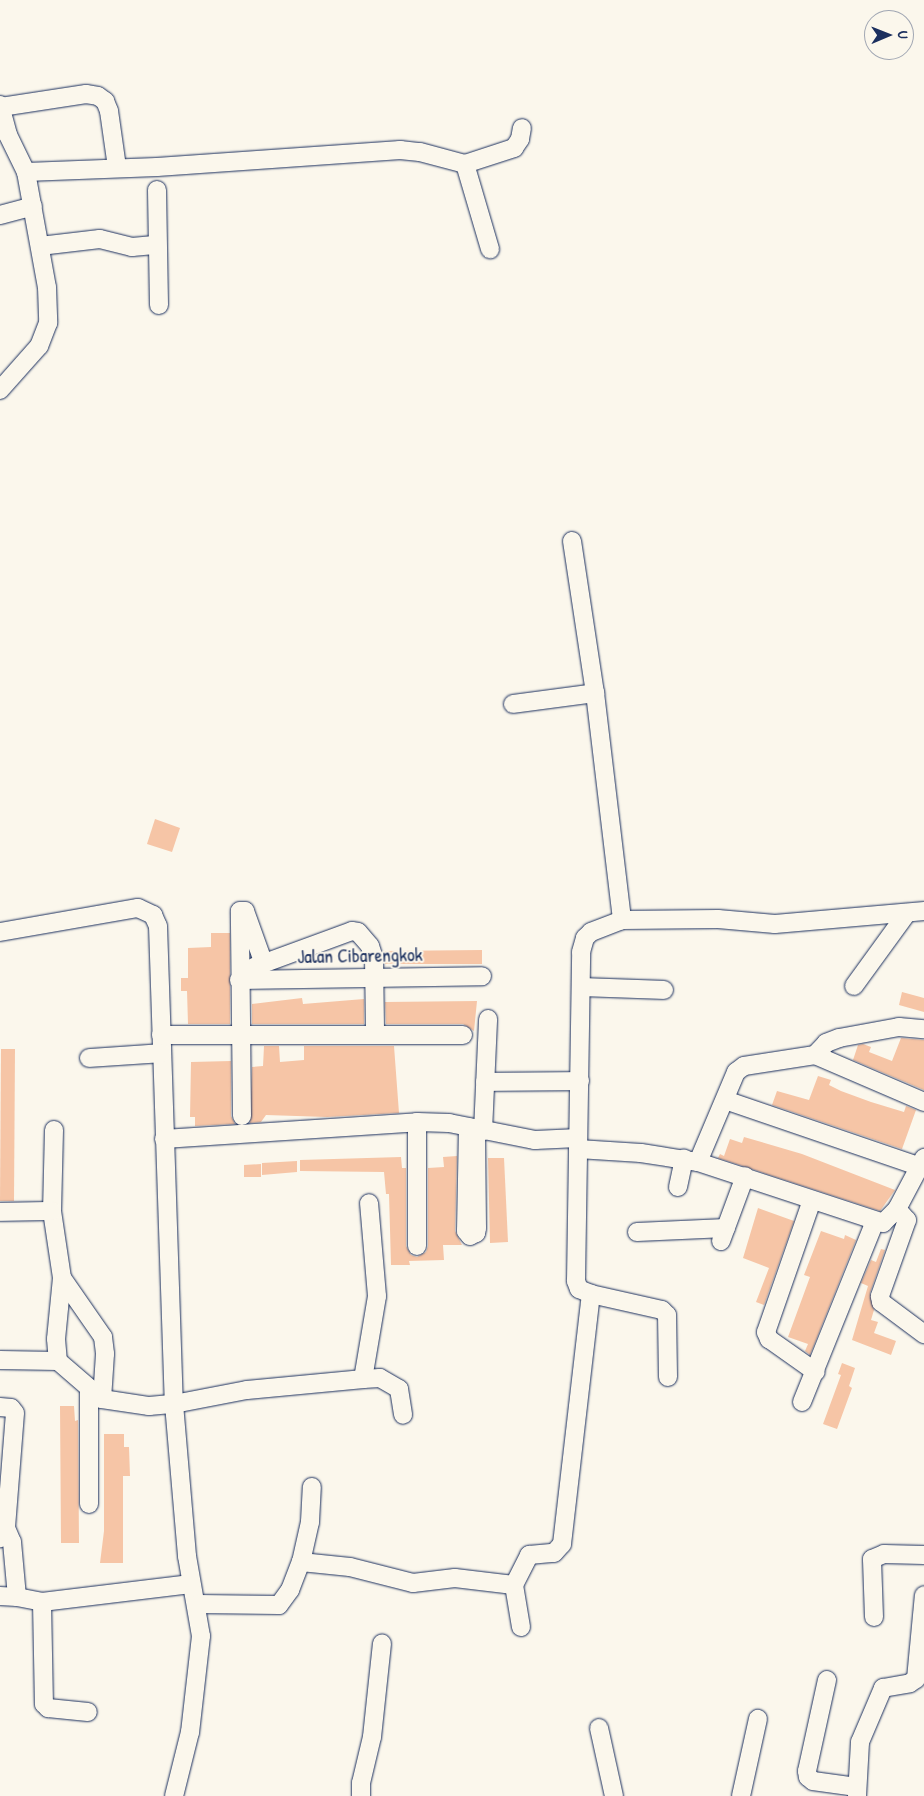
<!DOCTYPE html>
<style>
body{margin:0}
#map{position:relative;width:924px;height:1796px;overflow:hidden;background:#fbf7ec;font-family:"Patrick Hand",sans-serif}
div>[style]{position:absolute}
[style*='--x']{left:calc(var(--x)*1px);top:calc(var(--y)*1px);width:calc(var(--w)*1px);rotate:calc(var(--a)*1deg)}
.building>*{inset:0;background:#f6c5a6}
.roads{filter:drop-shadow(0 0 1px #1b2f5e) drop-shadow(0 0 1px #1b2f5e)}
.minor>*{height:18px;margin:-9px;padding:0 9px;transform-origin:9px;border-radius:9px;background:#fbf7ec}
span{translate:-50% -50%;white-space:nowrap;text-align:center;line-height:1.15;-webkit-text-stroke:4px #fbf7ec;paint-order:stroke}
.street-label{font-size:19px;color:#1b2f5e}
.north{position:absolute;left:864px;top:10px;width:50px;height:50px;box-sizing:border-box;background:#fbf7ec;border:1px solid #a1a7b3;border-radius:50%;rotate:89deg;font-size:14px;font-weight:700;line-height:20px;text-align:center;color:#1b2f5e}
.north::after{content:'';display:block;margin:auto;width:18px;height:22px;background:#1b2f5e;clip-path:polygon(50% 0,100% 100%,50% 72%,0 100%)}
</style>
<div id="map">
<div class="building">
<i style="clip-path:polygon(155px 819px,180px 828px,172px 852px,147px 844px)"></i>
<i style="clip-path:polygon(211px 933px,230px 933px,230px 1024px,188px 1024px,187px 991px,181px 991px,181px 978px,188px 978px,188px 948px,211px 947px)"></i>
<i style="clip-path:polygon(482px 950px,482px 964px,385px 964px,383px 951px)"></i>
<i style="clip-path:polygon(902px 992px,924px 998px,924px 1012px,899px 1005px)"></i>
<i style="clip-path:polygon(302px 998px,303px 1004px,364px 999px,364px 1024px,252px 1024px,252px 1004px)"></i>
<i style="clip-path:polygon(477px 1001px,474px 1031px,463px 1024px,386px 1024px,385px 1002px)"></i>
<i style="clip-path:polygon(901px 1038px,924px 1040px,924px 1090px,853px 1060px,858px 1045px,863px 1044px,871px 1047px,869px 1052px,892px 1061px)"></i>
<i style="clip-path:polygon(264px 1046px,279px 1046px,280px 1062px,304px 1060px,304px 1046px,394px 1046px,399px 1113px,327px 1117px,266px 1115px,261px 1122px,250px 1123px,252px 1067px,263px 1066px)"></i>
<i style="clip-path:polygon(1px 1049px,15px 1049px,14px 1201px,0 1201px)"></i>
<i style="clip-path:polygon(231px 1061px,231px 1116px,235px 1124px,195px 1126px,195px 1117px,190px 1117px,191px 1062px)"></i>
<i style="clip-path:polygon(818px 1076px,831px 1080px,829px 1085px,841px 1091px,871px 1102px,904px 1112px,906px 1106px,916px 1110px,902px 1149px,772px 1105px,777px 1091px,809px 1100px)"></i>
<i style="clip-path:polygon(744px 1137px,802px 1154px,895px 1190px,880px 1211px,718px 1158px,720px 1154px,724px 1156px,730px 1139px,742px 1143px)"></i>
<i style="clip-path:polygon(457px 1156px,455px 1231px,462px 1245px,443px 1245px,444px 1260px,409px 1261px,410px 1265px,391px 1265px,389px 1194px,386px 1194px,384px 1172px,300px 1171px,300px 1160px,401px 1157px,402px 1168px,406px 1168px,406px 1246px,411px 1255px,417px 1257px,426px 1252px,428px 1246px,428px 1168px,444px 1167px,443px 1157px)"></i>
<i style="clip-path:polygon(488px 1158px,504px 1158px,508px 1242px,490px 1243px)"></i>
<i style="clip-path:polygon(297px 1161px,297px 1172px,262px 1175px,262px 1163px)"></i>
<i style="clip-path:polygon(261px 1164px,261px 1177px,244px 1177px,244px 1165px)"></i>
<i style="clip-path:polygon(758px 1208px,794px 1221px,764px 1305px,756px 1302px,769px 1268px,743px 1258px)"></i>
<i style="clip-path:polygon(821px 1231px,844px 1239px,845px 1235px,856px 1240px,810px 1355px,805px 1351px,808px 1344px,788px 1337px,810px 1277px,804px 1275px)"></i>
<i style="clip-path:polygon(881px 1249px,885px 1250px,870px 1293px,874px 1310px,871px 1320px,878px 1322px,874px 1333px,896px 1341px,891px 1355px,852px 1340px,868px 1286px,861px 1283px,871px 1260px,876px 1262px)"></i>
<i style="clip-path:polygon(842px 1363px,855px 1368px,849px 1386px,852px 1388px,837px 1429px,823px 1424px,841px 1375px,838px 1374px)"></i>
<i style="clip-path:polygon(60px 1406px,74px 1406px,75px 1421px,78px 1420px,79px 1543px,61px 1543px)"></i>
<i style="clip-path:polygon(104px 1434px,124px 1434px,124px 1447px,129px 1447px,130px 1476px,123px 1476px,123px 1563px,100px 1563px,104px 1531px)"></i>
</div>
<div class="roads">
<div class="minor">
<i style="--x:0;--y:105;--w:31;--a:75"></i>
<i style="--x:8;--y:135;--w:41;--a:64.1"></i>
<i style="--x:26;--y:172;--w:117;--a:79.7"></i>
<i style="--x:47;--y:287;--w:36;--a:88"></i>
<i style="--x:48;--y:323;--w:25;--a:111"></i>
<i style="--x:39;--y:346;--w:59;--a:131.6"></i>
<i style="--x:1;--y:107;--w:86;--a:-8.7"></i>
<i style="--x:86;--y:94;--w:12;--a:9"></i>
<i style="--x:98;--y:96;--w:9;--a:36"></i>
<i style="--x:105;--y:101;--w:11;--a:68"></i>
<i style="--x:109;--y:111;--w:57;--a:81.9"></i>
<i style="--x:465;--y:164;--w:52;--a:-18.1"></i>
<i style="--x:514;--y:148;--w:11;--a:-56"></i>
<i style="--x:520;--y:139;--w:11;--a:-80"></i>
<i style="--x:26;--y:172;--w:131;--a:-2.2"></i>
<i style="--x:157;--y:167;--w:244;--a:-4"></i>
<i style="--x:400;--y:150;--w:20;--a:6"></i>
<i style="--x:420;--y:152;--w:47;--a:14.9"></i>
<i style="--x:465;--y:164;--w:89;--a:73.6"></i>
<i style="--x:157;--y:190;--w:115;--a:89"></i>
<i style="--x:0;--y:215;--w:34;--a:-15"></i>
<i style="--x:40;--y:246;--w:60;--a:-6.7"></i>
<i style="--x:100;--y:239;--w:33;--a:14"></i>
<i style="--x:132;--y:247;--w:25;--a:-5"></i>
<i style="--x:572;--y:541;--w:154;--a:81.4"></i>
<i style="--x:595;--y:693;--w:229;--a:83.2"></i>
<i style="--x:513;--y:704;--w:83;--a:-7.6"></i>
<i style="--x:0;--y:932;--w:140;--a:-9.9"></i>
<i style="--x:138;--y:908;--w:17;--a:25"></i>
<i style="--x:153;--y:915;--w:12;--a:66"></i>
<i style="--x:158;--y:926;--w:478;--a:88.1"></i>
<i style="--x:174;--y:1404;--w:153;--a:85.1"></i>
<i style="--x:187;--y:1556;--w:81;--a:80.1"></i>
<i style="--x:201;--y:1636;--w:97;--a:96.5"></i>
<i style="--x:190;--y:1732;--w:66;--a:104"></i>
<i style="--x:254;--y:967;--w:104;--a:-20.2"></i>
<i style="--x:352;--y:931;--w:6;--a:9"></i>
<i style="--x:358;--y:932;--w:18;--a:49"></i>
<i style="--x:370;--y:946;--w:13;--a:72"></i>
<i style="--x:374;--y:958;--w:76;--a:89.2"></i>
<i style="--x:239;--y:980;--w:243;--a:-0.9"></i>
<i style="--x:854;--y:986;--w:90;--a:-54"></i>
<i style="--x:583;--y:987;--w:81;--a:2.1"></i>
<i style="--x:161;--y:1035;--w:302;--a:0"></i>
<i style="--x:815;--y:1055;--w:16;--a:-47"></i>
<i style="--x:826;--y:1043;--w:14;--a:-21"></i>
<i style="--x:839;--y:1038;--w:61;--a:-10.4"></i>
<i style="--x:899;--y:1027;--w:25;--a:5"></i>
<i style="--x:89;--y:1058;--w:73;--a:-3.9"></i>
<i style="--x:485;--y:1082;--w:95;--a:-0.6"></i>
<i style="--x:725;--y:1100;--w:204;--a:18.9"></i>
<i style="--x:242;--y:1116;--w:205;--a:-90.6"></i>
<i style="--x:240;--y:911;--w:5;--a:0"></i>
<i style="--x:245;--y:911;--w:56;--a:70.3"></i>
<i style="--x:417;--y:1122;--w:124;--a:90"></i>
<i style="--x:468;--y:1127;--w:104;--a:91.1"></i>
<i style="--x:466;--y:1231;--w:6;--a:51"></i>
<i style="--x:470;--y:1236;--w:7;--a:-27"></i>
<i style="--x:476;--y:1233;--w:5;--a:-79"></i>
<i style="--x:477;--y:1228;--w:99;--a:-90.6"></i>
<i style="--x:54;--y:1130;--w:81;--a:91.4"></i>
<i style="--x:52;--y:1211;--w:68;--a:81.5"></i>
<i style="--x:62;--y:1278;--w:61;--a:95.6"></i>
<i style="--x:56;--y:1339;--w:22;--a:85"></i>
<i style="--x:483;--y:1131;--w:112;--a:-87.4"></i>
<i style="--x:164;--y:1139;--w:254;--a:-3.8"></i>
<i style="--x:417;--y:1122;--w:32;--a:2"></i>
<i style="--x:449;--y:1123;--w:88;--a:11.2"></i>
<i style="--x:535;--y:1140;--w:43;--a:-2.7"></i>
<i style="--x:578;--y:1149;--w:63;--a:3.6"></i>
<i style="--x:641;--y:1153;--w:58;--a:9"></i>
<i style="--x:698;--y:1162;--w:195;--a:18.2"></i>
<i style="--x:883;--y:1223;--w:20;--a:-45"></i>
<i style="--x:897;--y:1209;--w:58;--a:-62.1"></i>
<i style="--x:698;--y:1162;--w:98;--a:-67.1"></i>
<i style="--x:736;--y:1072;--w:10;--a:-37"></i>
<i style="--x:744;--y:1066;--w:72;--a:-8.8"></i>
<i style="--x:815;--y:1055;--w:119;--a:23.3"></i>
<i style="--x:678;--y:1187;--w:29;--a:-78"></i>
<i style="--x:812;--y:1200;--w:140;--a:109.2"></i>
<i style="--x:766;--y:1332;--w:8;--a:67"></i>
<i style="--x:769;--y:1339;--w:57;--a:35.1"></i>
<i style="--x:897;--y:1209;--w:15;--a:48"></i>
<i style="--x:907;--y:1220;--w:81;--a:109.6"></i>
<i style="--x:880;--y:1296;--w:6;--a:81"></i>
<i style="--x:881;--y:1302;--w:54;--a:36.7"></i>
<i style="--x:0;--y:1212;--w:52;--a:-1.1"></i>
<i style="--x:637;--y:1232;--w:89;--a:-2.6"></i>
<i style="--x:721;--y:1241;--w:69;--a:-69.7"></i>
<i style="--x:62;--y:1278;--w:72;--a:55.2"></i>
<i style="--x:103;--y:1337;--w:17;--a:83"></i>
<i style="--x:105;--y:1354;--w:45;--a:93.8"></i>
<i style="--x:0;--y:1360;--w:58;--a:1"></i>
<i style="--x:58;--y:1361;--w:58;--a:40.8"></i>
<i style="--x:102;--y:1399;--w:48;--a:8.5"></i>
<i style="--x:149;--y:1406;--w:25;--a:-5"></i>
<i style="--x:174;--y:1404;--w:74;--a:-10.9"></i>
<i style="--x:247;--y:1390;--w:117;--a:-5.4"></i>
<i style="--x:363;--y:1379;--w:84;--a:-80.4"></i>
<i style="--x:377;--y:1296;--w:93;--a:-94.9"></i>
<i style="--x:668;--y:1377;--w:62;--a:-90.9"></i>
<i style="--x:667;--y:1315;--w:7;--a:-135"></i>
<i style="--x:662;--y:1310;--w:73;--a:-167.3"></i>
<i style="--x:591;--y:1294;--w:13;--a:-157"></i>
<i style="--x:579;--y:1289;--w:9;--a:-111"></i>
<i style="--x:576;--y:1281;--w:329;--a:-89.1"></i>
<i style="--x:581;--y:952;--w:15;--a:-74"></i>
<i style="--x:585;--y:938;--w:8;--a:-45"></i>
<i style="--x:591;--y:932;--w:33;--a:-21"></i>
<i style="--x:622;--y:920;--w:96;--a:-0.6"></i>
<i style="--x:718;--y:919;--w:57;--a:5"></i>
<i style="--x:775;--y:924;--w:150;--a:-5"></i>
<i style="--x:363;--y:1379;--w:17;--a:-3"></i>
<i style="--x:380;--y:1378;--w:22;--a:30"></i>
<i style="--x:399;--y:1389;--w:26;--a:81"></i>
<i style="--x:89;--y:1390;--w:114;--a:90"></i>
<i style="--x:802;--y:1402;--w:195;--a:-68"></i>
<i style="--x:0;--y:1407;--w:11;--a:5"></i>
<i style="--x:11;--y:1408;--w:6;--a:51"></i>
<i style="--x:15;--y:1413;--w:115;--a:94.5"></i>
<i style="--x:6;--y:1528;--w:12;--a:121"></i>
<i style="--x:0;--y:1528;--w:6;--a:0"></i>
<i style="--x:6;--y:1528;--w:15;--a:67"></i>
<i style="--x:12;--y:1542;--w:55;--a:84.8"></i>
<i style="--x:17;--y:1597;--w:25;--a:11"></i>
<i style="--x:42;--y:1602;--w:150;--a:-6.9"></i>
<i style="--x:301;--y:1562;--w:49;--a:5.8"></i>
<i style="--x:350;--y:1567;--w:65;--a:14.3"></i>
<i style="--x:413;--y:1583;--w:42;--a:-6.8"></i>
<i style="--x:455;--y:1578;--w:59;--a:6.8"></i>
<i style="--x:0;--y:1596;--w:17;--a:3"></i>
<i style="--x:42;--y:1602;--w:102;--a:88.9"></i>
<i style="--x:44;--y:1704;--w:6;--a:45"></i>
<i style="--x:48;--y:1708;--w:40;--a:5.7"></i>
<i style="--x:198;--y:1604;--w:81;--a:0.7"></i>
<i style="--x:279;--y:1605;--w:19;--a:-54"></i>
<i style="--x:290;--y:1590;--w:30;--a:-69"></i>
<i style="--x:301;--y:1562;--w:41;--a:-77.3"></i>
<i style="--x:310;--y:1522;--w:35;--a:-87"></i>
<i style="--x:874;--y:1617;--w:58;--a:-92"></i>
<i style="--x:872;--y:1559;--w:13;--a:-23"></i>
<i style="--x:884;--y:1554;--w:40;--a:1.4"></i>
<i style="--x:521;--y:1627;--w:43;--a:-99.5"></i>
<i style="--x:514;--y:1585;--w:34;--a:-63"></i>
<i style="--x:529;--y:1555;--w:25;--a:-5"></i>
<i style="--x:554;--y:1553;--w:12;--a:-48"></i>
<i style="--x:562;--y:1544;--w:252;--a:-83.4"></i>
<i style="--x:827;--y:1680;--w:93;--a:102.4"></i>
<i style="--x:807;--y:1771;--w:6;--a:81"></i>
<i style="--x:808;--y:1777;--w:6;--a:39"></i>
<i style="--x:813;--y:1781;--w:44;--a:7.8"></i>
<i style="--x:599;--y:1728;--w:70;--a:77.6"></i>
<i style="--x:361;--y:1796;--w:13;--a:-90"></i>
<i style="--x:361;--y:1783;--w:47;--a:-76.6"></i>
<i style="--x:372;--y:1737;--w:94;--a:-83.9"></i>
<i style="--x:741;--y:1796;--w:79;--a:-77.6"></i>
<i style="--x:857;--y:1796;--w:54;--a:-86.8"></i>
<i style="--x:860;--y:1742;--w:59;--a:-66.9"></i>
<i style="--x:883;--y:1688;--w:27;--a:-10"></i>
<i style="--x:910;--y:1683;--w:7;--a:-34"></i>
<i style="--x:916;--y:1679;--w:84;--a:-84.6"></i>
</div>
</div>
<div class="street-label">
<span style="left:360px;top:956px;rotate:-1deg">Jalan Cibarengkok</span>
</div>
<div class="north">U</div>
</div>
